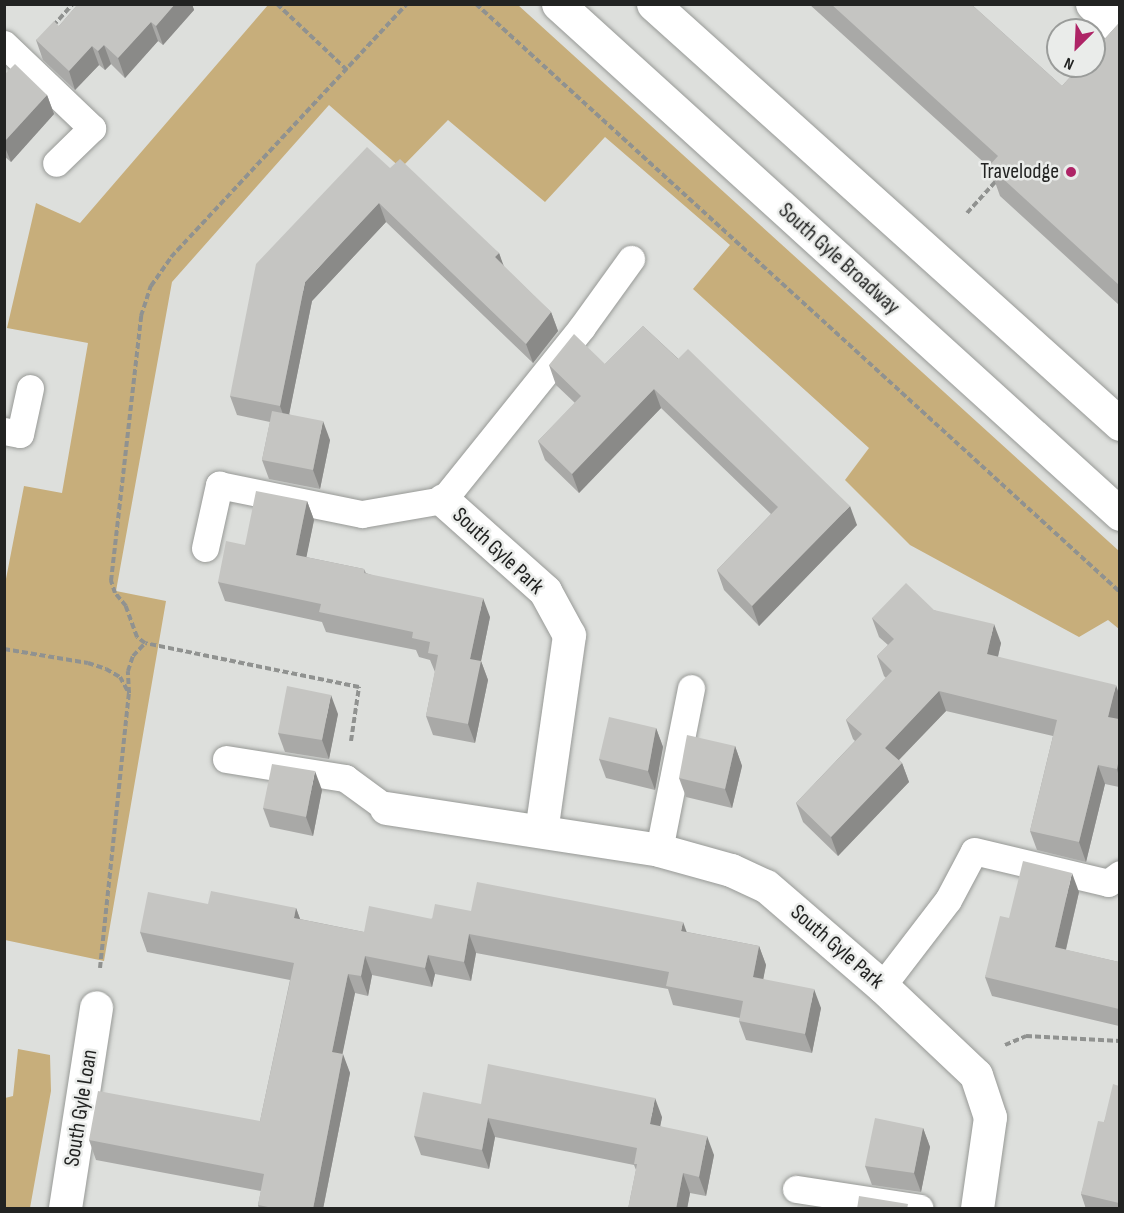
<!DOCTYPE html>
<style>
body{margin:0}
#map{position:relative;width:1124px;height:1213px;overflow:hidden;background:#dddfdc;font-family:"Sofia Sans Condensed",sans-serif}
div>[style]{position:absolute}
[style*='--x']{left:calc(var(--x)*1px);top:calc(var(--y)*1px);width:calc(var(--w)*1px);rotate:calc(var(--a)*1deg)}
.green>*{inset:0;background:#c7ae7b}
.path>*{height:4px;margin-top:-2px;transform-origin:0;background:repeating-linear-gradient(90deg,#909290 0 6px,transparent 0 9px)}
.roads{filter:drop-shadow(0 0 2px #979996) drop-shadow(0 0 2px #979996)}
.service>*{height:27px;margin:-13.5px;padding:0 13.5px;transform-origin:13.5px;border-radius:13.5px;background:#fff}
.minor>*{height:33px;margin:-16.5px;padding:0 16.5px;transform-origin:16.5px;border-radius:16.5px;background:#fff}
.tertiary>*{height:33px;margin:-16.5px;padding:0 16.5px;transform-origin:16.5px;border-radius:16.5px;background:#fff}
.wall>*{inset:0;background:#a9a9a7}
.shaded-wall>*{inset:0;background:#8a8a88}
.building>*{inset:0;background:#c5c5c2}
.dots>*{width:16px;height:16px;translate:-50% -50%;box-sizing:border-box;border:3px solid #eaecea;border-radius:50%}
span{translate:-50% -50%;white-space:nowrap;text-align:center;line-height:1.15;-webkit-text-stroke:5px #eaecea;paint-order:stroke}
.poi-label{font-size:22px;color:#222322}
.right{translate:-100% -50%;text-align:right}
.street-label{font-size:22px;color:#222322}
.frame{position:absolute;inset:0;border:6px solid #222322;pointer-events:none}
.north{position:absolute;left:1046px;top:18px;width:60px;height:60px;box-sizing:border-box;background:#eaecea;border:2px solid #9a9c9a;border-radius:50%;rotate:204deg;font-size:16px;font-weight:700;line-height:24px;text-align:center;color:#222322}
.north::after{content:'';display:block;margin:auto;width:21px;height:27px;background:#ae2466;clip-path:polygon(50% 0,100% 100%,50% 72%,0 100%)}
</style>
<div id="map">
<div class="green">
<i style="clip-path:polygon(268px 5px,518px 5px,1119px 551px,1119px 629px,1108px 620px,1079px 637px,910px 545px,845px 480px,869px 448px,693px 289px,730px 245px,605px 137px,545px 202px,448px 120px,401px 168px,329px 105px,172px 282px,116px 591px,166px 601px,104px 961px,5px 940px,5px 584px,24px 486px,62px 493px,88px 343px,7px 328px,36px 203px,80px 223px)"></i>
<i style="clip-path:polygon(18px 1049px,50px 1055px,51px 1091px,30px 1208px,5px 1208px,5px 1098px,13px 1096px)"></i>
</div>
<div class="path">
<i style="--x:277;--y:4;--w:96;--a:43.3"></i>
<i style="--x:476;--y:4;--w:872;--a:42.4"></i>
<i style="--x:53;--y:26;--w:30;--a:-48"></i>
<i style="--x:967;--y:213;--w:45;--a:-47.7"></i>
<i style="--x:4;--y:649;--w:85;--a:9.5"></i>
<i style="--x:88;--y:663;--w:19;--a:18"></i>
<i style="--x:106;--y:669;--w:16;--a:30"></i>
<i style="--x:120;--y:677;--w:18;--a:61"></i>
<i style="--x:351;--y:741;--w:55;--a:-81.6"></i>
<i style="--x:359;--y:687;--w:218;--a:-168.4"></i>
<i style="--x:145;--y:643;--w:10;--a:-143"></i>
<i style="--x:137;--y:637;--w:33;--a:-110"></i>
<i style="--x:126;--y:606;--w:17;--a:-130"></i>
<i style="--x:115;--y:593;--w:13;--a:-108"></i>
<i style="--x:111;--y:581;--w:267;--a:-83.5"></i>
<i style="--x:141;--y:316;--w:32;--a:-72"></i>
<i style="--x:151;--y:286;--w:35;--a:-55"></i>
<i style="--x:171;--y:257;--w:346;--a:-47"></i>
<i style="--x:100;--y:968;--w:277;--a:-84"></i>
<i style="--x:129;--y:693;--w:22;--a:-93"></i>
<i style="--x:128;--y:671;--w:16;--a:-72"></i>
<i style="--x:133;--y:656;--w:18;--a:-47"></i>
<i style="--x:1005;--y:1045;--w:23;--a:-23"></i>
<i style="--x:1026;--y:1036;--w:94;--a:3"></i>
</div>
<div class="roads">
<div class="service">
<i style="--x:4;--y:44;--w:122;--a:43.7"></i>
<i style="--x:92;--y:128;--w:50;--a:135.8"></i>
<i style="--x:4;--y:431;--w:16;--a:11"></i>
<i style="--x:20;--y:434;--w:47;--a:-77.7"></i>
<i style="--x:205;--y:548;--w:65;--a:-77.5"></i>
<i style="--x:219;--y:485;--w:146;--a:11.5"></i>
<i style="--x:362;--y:514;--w:82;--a:-9.8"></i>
<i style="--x:443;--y:500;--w:222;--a:-51.2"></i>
<i style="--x:582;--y:327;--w:84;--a:-54.2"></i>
<i style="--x:226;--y:759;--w:121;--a:9.1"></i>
<i style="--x:345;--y:778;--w:51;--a:36.2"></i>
<i style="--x:659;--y:850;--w:165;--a:-78.8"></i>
<i style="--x:882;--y:986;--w:108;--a:-52.5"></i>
<i style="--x:948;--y:900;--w:55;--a:-62"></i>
<i style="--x:974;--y:851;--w:138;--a:13.4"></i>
<i style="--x:1108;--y:883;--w:15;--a:-37"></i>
<i style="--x:796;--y:1189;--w:125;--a:8.7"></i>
</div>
<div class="minor">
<i style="--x:1092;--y:4;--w:38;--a:42"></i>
<i style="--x:443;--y:500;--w:137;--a:41.7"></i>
<i style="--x:545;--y:591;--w:50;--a:61.4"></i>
<i style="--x:569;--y:635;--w:198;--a:98.1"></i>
<i style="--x:386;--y:808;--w:276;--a:8.7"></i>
<i style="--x:659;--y:850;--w:75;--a:15.5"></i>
<i style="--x:731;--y:870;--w:38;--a:25"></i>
<i style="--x:766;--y:886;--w:153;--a:40.8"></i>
<i style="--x:882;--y:986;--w:129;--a:43.4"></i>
<i style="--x:976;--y:1075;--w:44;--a:71.6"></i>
<i style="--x:990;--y:1117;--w:92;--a:98.1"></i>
<i style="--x:65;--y:1208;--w:203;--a:-81.2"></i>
</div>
<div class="tertiary">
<i style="--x:558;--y:4;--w:759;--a:42.22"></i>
<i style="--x:653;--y:4;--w:628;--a:41.97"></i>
</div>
</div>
<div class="wall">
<i style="clip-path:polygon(78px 4px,192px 4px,194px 10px,163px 45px,158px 41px,125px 78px,111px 64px,105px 70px,99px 65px,75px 90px,43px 60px,36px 40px,59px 26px)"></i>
<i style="clip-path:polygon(809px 4px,971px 4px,1062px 86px,1119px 23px,1119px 305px,1000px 196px,990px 168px)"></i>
<i style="clip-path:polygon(4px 75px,47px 95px,54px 114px,11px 162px,4px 156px)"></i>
<i style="clip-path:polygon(390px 168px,499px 253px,503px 266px,551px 312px,558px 331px,533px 363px,386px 222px,312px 301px,289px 414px,330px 440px,320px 489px,269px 479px,262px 460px,270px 422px,237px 415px,230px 396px)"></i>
<i style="clip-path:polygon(643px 326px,857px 525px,759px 626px,724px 590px,717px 570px,771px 514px,661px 408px,579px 493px,545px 460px,538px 441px,575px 403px,556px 385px,549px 365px,605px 364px)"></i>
<i style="clip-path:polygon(307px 501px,314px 520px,306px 557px,364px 569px,366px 573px,490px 617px,481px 661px,488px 680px,475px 743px,433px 735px,426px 716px,435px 672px,430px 660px,419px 657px,416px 650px,326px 632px,322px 622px,225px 601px,218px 582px,245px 545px)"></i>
<i style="clip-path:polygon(934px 610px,1001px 643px,998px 657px,1119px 694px,1119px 787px,1105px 784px,1086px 862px,1037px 850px,1030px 831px,1053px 736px,946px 711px,899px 760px,902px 763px,909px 782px,838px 856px,803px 822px,796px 803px,855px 741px,853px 739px,846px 720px,886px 678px,884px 676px,877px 656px,888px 645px,879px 637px,872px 618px)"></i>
<i style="clip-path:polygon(338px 714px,329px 759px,285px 752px,278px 733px)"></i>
<i style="clip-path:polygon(656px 728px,663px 747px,655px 790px,606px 778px,599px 759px)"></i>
<i style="clip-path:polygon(735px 746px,742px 766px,732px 808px,686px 797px,679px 778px)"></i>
<i style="clip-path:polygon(322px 790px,313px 836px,270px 827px,263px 808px)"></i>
<i style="clip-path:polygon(1079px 892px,1066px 950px,1119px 962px,1119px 1026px,992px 996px,985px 977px,1009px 918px)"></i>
<i style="clip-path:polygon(208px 904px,296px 908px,300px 919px,364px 932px,471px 911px,687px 932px,759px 946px,766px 965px,763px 979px,821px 1008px,812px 1053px,746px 1040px,739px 1021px,740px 1018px,673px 1005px,668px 989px,476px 953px,471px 981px,435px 974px,432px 987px,372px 975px,368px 996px,355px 993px,342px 1054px,350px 1073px,323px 1209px,259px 1209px,258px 1205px,261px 1191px,96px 1160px,89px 1140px,260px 1121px,290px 980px,147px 952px,140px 932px)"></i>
<i style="clip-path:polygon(1119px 1086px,1119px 1209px,1086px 1209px,1081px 1194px,1104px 1122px)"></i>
<i style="clip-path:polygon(481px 1104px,662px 1117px,660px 1126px,714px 1155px,706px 1196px,690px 1193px,687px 1209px,628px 1209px,636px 1170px,634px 1165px,495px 1137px,489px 1169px,421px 1155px,414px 1136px)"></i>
<i style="clip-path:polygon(923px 1128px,930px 1147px,921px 1192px,872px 1185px,865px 1166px)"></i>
</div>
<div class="shaded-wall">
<i style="clip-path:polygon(175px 4px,192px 4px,194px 10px,163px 45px,156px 26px)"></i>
<i style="clip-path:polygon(151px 22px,158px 41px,125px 78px,118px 58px)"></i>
<i style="clip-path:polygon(104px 45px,111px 64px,105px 70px,98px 51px)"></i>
<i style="clip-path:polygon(92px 46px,99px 65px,75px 90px,69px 71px)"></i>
<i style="clip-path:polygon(47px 95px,54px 114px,11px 162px,4px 145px,4px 142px)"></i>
<i style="clip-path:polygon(379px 203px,386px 222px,312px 301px,287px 425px,280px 406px,305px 282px)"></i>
<i style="clip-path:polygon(499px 253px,506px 272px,495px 257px)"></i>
<i style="clip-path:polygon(551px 312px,558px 331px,533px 363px,526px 344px)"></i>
<i style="clip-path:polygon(654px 389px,661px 408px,579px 493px,572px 474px)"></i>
<i style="clip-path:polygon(323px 421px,330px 440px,320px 489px,313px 470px)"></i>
<i style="clip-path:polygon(307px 501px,314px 520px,303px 574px,296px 555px)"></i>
<i style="clip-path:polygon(850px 506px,857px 525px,759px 626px,752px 606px)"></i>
<i style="clip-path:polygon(483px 598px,490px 617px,481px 661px,488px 680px,475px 743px,468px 724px,470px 659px)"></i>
<i style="clip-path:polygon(994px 624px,1001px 643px,994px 673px,987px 654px)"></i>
<i style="clip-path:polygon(1116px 685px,1119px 694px,1119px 719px,1115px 736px,1108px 717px)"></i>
<i style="clip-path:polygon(939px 691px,946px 711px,892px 767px,885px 748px)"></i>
<i style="clip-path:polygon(331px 695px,338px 714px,329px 759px,322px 740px)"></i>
<i style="clip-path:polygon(656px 728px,663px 747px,655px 790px,648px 771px)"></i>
<i style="clip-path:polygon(735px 746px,742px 766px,732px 808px,725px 789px)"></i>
<i style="clip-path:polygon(1119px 758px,1119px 777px,1117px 769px)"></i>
<i style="clip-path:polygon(902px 763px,909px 782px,838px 856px,831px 837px)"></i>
<i style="clip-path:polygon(1098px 765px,1105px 784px,1086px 862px,1079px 842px)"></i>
<i style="clip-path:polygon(315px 771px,322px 790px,313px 836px,306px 817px)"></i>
<i style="clip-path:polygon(1072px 873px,1079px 892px,1062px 966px,1055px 947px)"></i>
<i style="clip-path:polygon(296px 908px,303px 927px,294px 918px)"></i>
<i style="clip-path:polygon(683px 922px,690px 941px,681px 931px)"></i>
<i style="clip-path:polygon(469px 934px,476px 953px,471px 981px,464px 962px)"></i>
<i style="clip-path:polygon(759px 946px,766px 965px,760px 996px,753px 977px)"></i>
<i style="clip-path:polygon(428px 955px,435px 974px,432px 987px,425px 968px)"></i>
<i style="clip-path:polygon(365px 956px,372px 975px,368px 996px,361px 976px)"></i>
<i style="clip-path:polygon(348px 974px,355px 993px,339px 1071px,332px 1052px)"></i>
<i style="clip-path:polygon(814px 989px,821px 1008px,812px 1053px,805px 1034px)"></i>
<i style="clip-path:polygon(343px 1054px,350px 1073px,323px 1209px,313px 1209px)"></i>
<i style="clip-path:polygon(655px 1098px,662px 1117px,657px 1143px,650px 1124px)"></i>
<i style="clip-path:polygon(488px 1118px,495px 1137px,489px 1169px,482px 1150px)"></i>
<i style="clip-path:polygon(923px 1128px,930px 1147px,921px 1192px,914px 1173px)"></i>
<i style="clip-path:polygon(707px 1136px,714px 1155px,706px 1196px,699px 1177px)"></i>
<i style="clip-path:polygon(683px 1173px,690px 1193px,687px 1209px,676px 1209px)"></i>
</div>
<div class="building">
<i style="clip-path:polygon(78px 4px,175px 4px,156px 26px,151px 22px,118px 58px,104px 45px,98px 51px,92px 46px,69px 71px,36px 40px,54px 21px,59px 26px)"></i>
<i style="clip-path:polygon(831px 4px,971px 4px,1062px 86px,1080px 66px,1094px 66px,1094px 51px,1119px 23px,1119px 285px,989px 166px,998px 156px)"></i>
<i style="clip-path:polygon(15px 64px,47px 95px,4px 142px,4px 75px)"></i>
<i style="clip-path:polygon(367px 147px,390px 168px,400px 159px,499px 253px,495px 257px,551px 312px,526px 344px,379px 203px,305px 282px,280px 406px,230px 396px,256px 264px)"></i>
<i style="clip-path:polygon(643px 326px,678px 359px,688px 349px,850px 506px,752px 606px,717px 570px,778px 507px,654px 389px,572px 474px,538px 441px,581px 396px,549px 365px,574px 334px,605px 364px)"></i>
<i style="clip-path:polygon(272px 411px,323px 421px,313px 470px,262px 460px)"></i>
<i style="clip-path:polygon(256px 491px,307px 501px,296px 555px,364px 569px,364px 573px,483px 598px,470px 659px,481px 661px,468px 724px,426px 716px,438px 655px,428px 653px,430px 642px,412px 638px,413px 632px,319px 612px,321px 604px,218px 582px,226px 541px,245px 545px)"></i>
<i style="clip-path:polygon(906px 583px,934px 610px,994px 624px,987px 654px,1116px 685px,1108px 717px,1119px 719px,1119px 758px,1117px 769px,1098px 765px,1079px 842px,1030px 831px,1057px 720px,939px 691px,885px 748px,902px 763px,831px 837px,796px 803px,862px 734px,846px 720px,892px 671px,877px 656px,894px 639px,872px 618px)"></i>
<i style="clip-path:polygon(287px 686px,331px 695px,322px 740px,278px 733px)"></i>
<i style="clip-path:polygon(609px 717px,656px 728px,648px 771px,599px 759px)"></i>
<i style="clip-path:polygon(687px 735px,735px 746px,725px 789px,679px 778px)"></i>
<i style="clip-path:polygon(272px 764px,315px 771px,306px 817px,263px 808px)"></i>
<i style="clip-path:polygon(1023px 861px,1072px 873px,1055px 947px,1119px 962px,1119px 1009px,985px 977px,1000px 916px,1009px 918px)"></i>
<i style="clip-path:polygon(477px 882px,683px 922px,681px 931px,759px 946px,753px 977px,814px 989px,805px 1034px,739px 1021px,743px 1001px,666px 986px,669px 972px,469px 934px,464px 962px,428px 955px,425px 968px,365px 956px,361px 976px,348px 974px,332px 1052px,343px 1054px,313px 1209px,278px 1209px,258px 1205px,264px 1174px,89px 1140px,98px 1091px,260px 1121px,294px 963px,140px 932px,148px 892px,208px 904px,211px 891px,296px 908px,294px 918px,364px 932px,369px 906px,432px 919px,435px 904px,471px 911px)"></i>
<i style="clip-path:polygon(488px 1064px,655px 1098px,650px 1124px,707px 1136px,699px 1177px,683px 1173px,676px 1209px,628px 1209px,637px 1164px,634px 1164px,637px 1148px,488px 1118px,482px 1150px,414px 1136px,423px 1092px,481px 1104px)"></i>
<i style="clip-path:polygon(1113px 1084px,1119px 1086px,1119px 1203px,1081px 1194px,1098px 1121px,1104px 1122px)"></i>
<i style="clip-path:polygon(875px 1118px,923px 1128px,914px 1173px,865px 1166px)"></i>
<i style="clip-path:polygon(859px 1196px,908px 1204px,907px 1209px,857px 1209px)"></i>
</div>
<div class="dots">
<i style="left:1071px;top:172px;background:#ae2466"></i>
</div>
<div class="poi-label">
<span class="right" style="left:1059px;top:172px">Travelodge</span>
</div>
<div class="street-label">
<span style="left:839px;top:259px;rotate:42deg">South Gyle Broadway</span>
<span style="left:498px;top:551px;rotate:43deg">South Gyle Park</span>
<span style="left:837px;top:947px;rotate:41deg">South Gyle Park</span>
<span style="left:81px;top:1108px;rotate:-81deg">South Gyle Loan</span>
</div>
<div class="frame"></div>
<div class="north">N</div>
</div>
